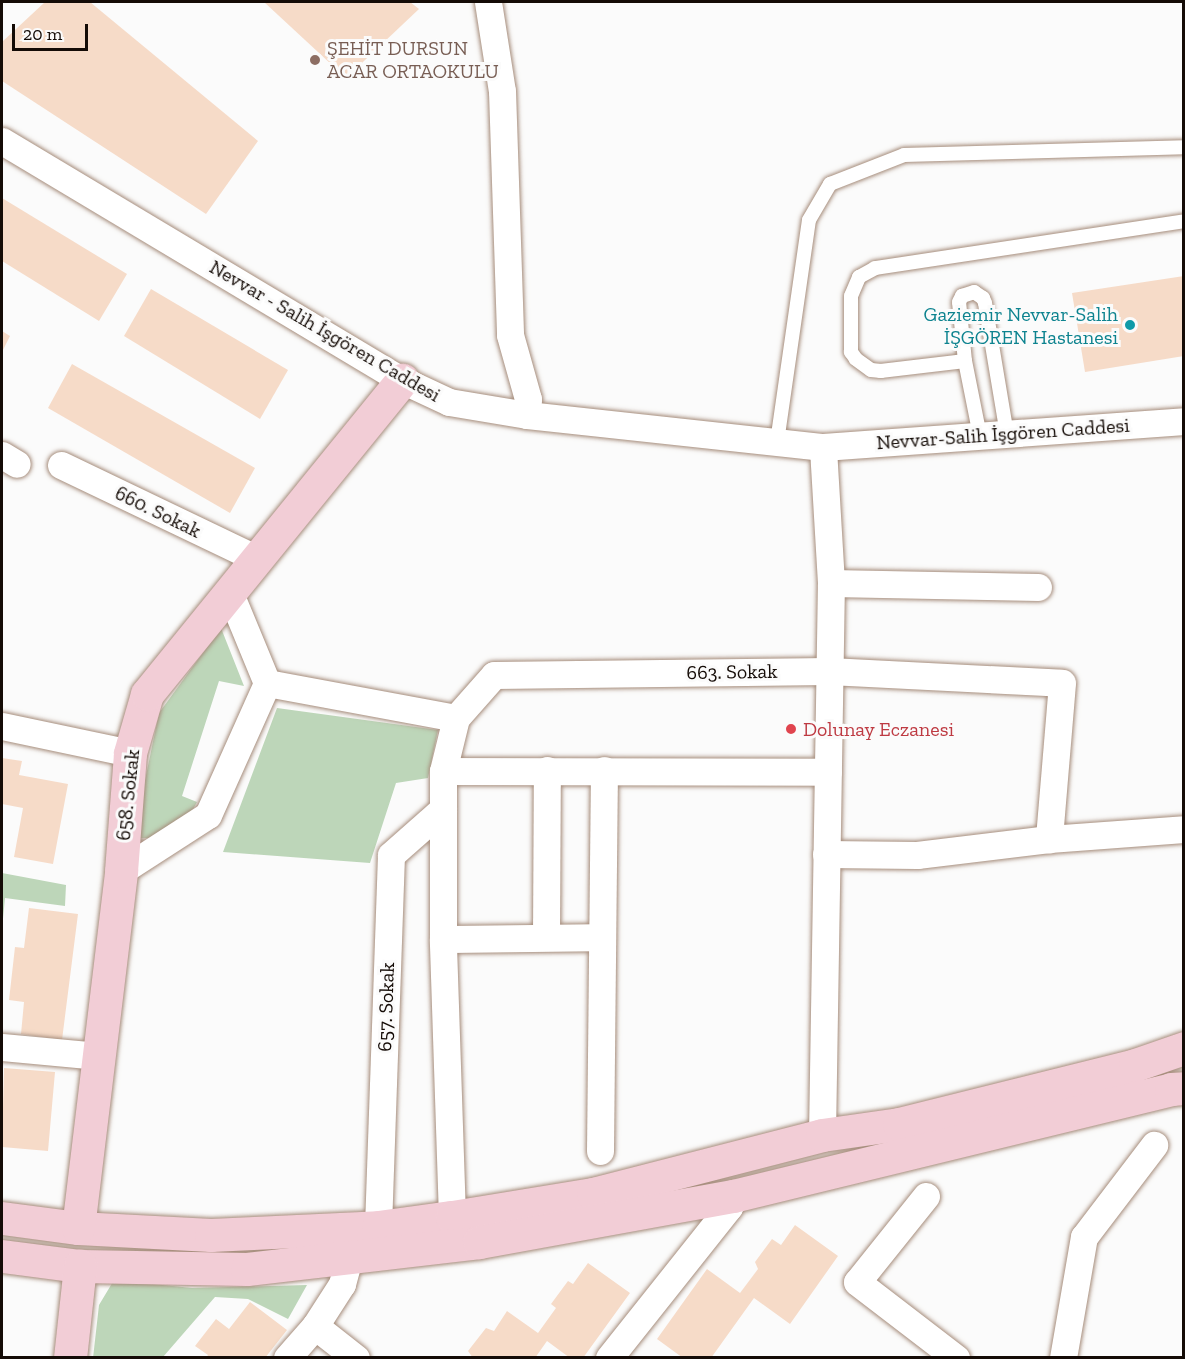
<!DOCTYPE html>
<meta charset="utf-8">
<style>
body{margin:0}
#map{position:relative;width:1185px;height:1359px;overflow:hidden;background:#fbfbfb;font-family:"Zilla Slab",serif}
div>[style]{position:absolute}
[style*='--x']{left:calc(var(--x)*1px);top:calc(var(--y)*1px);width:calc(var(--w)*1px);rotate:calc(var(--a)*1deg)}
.green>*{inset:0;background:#bdd6b9}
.building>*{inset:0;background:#f6dbc8}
.roads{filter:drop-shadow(0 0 2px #a68d7c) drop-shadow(0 0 2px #a68d7c)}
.lane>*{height:14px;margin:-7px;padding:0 7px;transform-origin:7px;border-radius:7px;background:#fff}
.street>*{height:27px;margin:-13.5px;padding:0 13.5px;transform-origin:13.5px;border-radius:13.5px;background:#fff}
.secondary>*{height:33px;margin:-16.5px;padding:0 16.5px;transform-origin:16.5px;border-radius:16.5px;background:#f2cdd6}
.dots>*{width:16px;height:16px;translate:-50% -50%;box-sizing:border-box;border:3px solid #fbfbfb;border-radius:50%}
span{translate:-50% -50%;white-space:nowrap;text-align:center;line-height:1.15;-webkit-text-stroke:6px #fbfbfb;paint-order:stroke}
.education-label{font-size:20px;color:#785e54}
.left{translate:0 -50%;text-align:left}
.culture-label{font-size:20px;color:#0d838f}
.right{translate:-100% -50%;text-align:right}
.street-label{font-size:20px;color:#140b06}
.health-label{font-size:20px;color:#be3a42}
.frame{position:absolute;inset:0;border:3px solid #140b06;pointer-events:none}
.scale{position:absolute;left:12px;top:24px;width:76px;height:27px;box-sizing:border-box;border:3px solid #140b06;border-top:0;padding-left:8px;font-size:18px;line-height:21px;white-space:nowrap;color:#140b06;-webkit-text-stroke:4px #fbfbfb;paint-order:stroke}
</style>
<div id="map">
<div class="green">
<i style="clip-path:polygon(221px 628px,244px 686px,219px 681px,182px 796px,197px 802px,186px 822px,156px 838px,133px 838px,159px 713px)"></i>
<i style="clip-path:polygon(277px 708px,438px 730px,428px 778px,396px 783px,370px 863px,223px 852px)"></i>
<i style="clip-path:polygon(2px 873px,66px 885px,65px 906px,5px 898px,2px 929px)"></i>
<i style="clip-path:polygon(114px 1280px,192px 1288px,307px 1285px,288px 1319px,248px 1299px,215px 1297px,163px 1357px,93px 1358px,99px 1305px)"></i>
</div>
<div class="building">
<i style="clip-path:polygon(45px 2px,90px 2px,258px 141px,206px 214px,2px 81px,2px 42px)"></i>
<i style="clip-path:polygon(264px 2px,410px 2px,419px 9px,346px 78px)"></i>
<i style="clip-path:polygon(2px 198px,127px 274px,99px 321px,2px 261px)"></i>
<i style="clip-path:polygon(1184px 276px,1184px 356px,1085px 372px,1072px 293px)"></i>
<i style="clip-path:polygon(151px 289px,288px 370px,260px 419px,124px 336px)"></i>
<i style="clip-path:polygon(2px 331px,10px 336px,2px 352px)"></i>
<i style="clip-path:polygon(72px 364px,255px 468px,230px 513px,48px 408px)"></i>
<i style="clip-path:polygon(2px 758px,22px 761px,19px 775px,68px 784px,53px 864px,14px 857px,23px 808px,2px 804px)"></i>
<i style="clip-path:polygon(29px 908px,78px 914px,62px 1040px,21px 1034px,24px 1002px,9px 1000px,15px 947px,24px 948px)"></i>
<i style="clip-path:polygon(4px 1068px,55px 1072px,48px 1151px,2px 1147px)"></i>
<i style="clip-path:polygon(795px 1225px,838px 1256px,790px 1324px,754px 1298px,711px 1358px,683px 1358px,657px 1339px,707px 1269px,740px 1293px,758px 1269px,755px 1262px,772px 1239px,781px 1245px)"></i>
<i style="clip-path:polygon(588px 1263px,630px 1293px,583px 1358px,570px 1358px,547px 1341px,535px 1358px,473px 1358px,468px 1351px,486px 1328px,494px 1331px,507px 1311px,538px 1333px,556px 1308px,551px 1304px,568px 1281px,573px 1284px)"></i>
<i style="clip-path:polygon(250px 1302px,287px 1330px,265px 1358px,206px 1358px,208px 1355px,195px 1346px,216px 1319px,229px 1329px)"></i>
</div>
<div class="roads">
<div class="lane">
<i style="--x:965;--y:361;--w:59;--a:-95.8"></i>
<i style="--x:959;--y:302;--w:7;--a:-63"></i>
<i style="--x:962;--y:296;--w:13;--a:-18"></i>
<i style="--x:974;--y:292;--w:11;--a:34"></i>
<i style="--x:983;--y:298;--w:5;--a:68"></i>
<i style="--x:985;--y:303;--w:133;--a:80.5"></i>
<i style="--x:980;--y:436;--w:76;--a:-101.3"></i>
<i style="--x:965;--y:361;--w:85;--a:173.2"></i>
<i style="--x:881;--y:371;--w:10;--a:-174"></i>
<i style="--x:871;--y:370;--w:19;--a:-144"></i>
<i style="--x:856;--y:359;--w:9;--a:-126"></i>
<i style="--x:851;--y:352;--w:56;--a:-90"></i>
<i style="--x:851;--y:296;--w:21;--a:-67"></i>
<i style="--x:859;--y:277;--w:18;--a:-29"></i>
<i style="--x:875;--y:268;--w:313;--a:-8.6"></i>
<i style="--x:777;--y:442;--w:224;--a:-81.8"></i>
<i style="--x:809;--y:220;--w:42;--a:-59.7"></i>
<i style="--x:830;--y:184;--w:79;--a:-21.4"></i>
<i style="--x:904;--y:155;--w:280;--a:-1.6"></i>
</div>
<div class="street">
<i style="--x:488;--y:2;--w:90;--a:81.1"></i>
<i style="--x:502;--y:91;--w:244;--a:88.1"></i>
<i style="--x:510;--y:335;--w:66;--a:74.3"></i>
<i style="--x:528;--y:399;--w:16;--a:94"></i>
<i style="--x:2;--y:141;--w:466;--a:30.9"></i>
<i style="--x:402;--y:380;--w:52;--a:25.1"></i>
<i style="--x:449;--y:402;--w:79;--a:9.5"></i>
<i style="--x:527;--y:415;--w:298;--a:6.2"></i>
<i style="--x:823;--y:447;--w:362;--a:-4.1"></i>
<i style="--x:2;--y:455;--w:17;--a:31"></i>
<i style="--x:61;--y:465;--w:215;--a:25.6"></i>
<i style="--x:831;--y:583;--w:207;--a:1.1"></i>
<i style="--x:267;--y:683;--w:192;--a:10.5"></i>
<i style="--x:456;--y:718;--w:57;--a:-48.5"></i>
<i style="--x:494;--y:675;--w:335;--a:-0.7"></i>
<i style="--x:829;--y:671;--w:233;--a:2.9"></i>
<i style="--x:1062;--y:683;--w:157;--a:94.8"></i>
<i style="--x:1049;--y:839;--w:133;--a:173.1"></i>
<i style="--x:917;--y:855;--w:91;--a:-179.4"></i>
<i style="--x:2;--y:726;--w:131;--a:11.9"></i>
<i style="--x:443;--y:771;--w:55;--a:-76.2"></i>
<i style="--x:1049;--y:839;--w:135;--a:-4.2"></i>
<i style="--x:121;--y:871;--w:103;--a:-32.8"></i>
<i style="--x:208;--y:815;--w:145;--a:-65.9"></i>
<i style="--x:267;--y:683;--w:100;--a:-112.4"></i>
<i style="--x:546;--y:937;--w:167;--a:-89.7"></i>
<i style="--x:443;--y:939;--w:158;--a:-0.7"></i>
<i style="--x:2;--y:1047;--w:97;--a:5.3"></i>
<i style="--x:822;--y:1135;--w:552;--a:-89.07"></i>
<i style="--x:831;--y:583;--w:136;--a:-93.4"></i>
<i style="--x:600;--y:1151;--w:381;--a:-89.4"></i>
<i style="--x:926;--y:1196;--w:110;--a:128.7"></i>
<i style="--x:857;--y:1282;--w:125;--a:37.5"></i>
<i style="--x:452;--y:1217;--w:278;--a:-91.9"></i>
<i style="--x:443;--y:939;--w:168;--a:-90"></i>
<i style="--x:443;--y:771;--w:385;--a:0.1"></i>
<i style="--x:378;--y:1227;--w:372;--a:-88"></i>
<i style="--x:391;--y:855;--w:69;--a:-41.5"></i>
<i style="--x:315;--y:1326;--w:50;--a:-57.3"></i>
<i style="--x:342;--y:1284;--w:28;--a:-75"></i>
<i style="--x:287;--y:1358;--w:43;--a:-48.8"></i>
<i style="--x:315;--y:1326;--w:52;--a:38"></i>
<i style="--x:609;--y:1358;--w:193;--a:-51.5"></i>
<i style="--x:729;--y:1207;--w:12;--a:-70"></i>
<i style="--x:1063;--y:1358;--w:123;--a:-80.2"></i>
<i style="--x:1084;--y:1237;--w:116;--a:-52.7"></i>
</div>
<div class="secondary">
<i style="--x:2;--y:1218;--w:77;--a:7.5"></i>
<i style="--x:78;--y:1228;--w:133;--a:3"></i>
<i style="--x:211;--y:1235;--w:167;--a:-2.7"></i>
<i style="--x:378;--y:1227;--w:75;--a:-7.7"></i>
<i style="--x:452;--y:1217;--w:143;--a:-9.3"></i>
<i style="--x:593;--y:1194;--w:236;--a:-14.4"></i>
<i style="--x:822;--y:1135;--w:78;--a:-8.1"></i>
<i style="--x:899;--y:1124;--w:243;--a:-14"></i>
<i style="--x:1135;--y:1065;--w:52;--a:-19.1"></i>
<i style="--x:78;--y:1228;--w:360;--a:-83.1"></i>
<i style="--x:121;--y:871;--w:118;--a:-85.6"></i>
<i style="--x:130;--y:753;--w:61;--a:-73.9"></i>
<i style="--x:147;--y:694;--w:405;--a:-50.9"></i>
<i style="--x:2;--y:1256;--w:79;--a:7.3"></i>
<i style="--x:80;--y:1266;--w:167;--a:1"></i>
<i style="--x:247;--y:1269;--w:234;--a:-6.6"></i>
<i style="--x:479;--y:1242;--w:258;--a:-10.3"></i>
<i style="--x:733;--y:1196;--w:451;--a:-13.7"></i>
<i style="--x:1171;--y:1089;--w:13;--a:-4"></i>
<i style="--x:70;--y:1358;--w:93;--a:-83.8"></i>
</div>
</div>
<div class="dots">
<i style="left:315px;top:60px;background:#8d6e63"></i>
<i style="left:1130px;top:325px;background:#0f9aa8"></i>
<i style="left:791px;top:729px;background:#e0444e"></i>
</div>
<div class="education-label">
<span class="left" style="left:327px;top:60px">ŞEHİT DURSUN<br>ACAR ORTAOKULU</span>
</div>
<div class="culture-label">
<span class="right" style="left:1118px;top:326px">Gaziemir Nevvar-Salih<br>İŞGÖREN Hastanesi</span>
</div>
<div class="street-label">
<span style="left:325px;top:331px;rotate:30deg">Nevvar - Salih İşgören Caddesi</span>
<span style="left:1003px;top:434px;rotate:-4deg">Nevvar-Salih İşgören Caddesi</span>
<span style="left:158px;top:512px;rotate:26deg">660. Sokak</span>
<span style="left:732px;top:672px;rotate:-1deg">663. Sokak</span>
<span style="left:128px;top:795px;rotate:-84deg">658. Sokak</span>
<span style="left:386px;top:1007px;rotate:-88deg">657. Sokak</span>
</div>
<div class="health-label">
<span class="left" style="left:803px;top:729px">Dolunay Eczanesi</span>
</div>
<div class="frame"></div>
<div class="scale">20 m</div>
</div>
